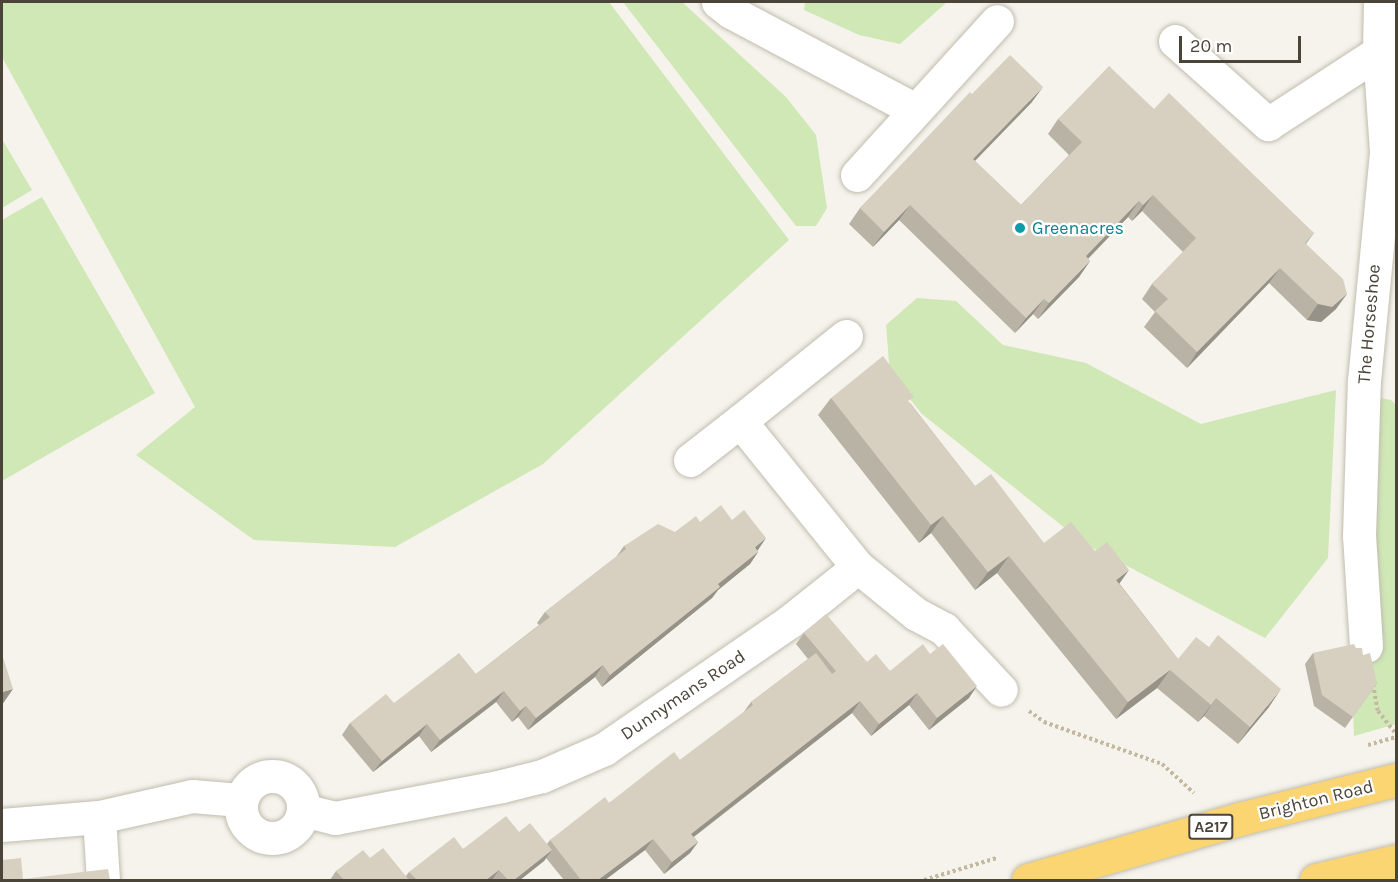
<!DOCTYPE html>
<style>
body{margin:0}
#map{position:relative;width:1398px;height:882px;overflow:hidden;background:#f5f3ec;font-family:Karla,sans-serif}
div>[style]{position:absolute}
[style*='--x']{left:calc(var(--x)*1px);top:calc(var(--y)*1px);width:calc(var(--w)*1px);rotate:calc(var(--a)*1deg)}
.green>*{inset:0;background:#cfe8b6}
.path>*{height:4px;margin-top:-2px;transform-origin:0;background:repeating-linear-gradient(90deg,#c3b8a0 0 3px,transparent 0 6px)}
.roads{filter:drop-shadow(0 0 2px #c1bcae) drop-shadow(0 0 2px #c1bcae)}
.minor>*{height:33px;margin:-16.5px;padding:0 16.5px;transform-origin:16.5px;border-radius:16.5px;background:#fff}
.minor>.ring{margin:-16.5px;padding:0;box-sizing:content-box;background:none;border:33px solid #fff;border-radius:50%}
.highway>*{height:33px;margin:-16.5px;padding:0 16.5px;transform-origin:16.5px;border-radius:16.5px;background:#fbd572}
.wall>*{inset:0;background:#b9b3a6}
.shaded-wall>*{inset:0;background:#969287}
.building>*{inset:0;background:#d7d0c1}
.dots>*{width:16px;height:16px;translate:-50% -50%;box-sizing:border-box;border:3px solid #fff;border-radius:50%}
span{translate:-50% -50%;white-space:nowrap;text-align:center;line-height:1.15;-webkit-text-stroke:4.5px #fff;paint-order:stroke}
.shield-label span{padding:2px 4px;background:#fff;border:2px solid;border-radius:4px;-webkit-text-stroke-width:0}
.shield-label{font-size:16px;color:#4a4439;font-weight:700}
.culture-label{font-size:18px;color:#0d838f}
.left{translate:0 -50%;text-align:left}
.street-label{font-size:18px;color:#4a4439}
.frame{position:absolute;inset:0;border:3px solid #4a4439;pointer-events:none}
.scale{position:absolute;left:1179px;top:36px;width:122px;height:27px;box-sizing:border-box;border:3px solid #4a4439;border-top:0;padding-left:8px;font-size:18px;line-height:21px;white-space:nowrap;color:#4a4439;-webkit-text-stroke:4px #fff;paint-order:stroke}
</style>
<div id="map">
<div class="green">
<i style="clip-path:polygon(2px 2px,609px 2px,789px 240px,543px 464px,395px 547px,254px 540px,136px 455px,195px 407px,2px 57px)"></i>
<i style="clip-path:polygon(623px 2px,682px 2px,786px 97px,816px 135px,827px 208px,816px 226px,796px 226px)"></i>
<i style="clip-path:polygon(805px 2px,947px 2px,900px 44px,859px 35px,804px 10px)"></i>
<i style="clip-path:polygon(2px 139px,32px 190px,2px 208px)"></i>
<i style="clip-path:polygon(42px 197px,155px 393px,2px 481px,2px 220px)"></i>
<i style="clip-path:polygon(917px 298px,956px 301px,1003px 345px,1086px 363px,1201px 424px,1336px 390px,1328px 558px,1265px 638px,1085px 544px,922px 414px,890px 374px,886px 325px)"></i>
<i style="clip-path:polygon(1355px 394px,1391px 400px,1396px 405px,1396px 724px,1354px 736px,1347px 560px)"></i>
</div>
<div class="path">
<i style="--x:1373;--y:684;--w:27;--a:80"></i>
<i style="--x:1378;--y:711;--w:29;--a:52"></i>
<i style="--x:1029;--y:711;--w:19;--a:36"></i>
<i style="--x:1044;--y:722;--w:125;--a:19.6"></i>
<i style="--x:1162;--y:764;--w:43;--a:42.2"></i>
<i style="--x:1368;--y:745;--w:29;--a:-16"></i>
<i style="--x:924;--y:880;--w:76;--a:-16.8"></i>
</div>
<div class="roads">
<div class="minor">
<i style="--x:718;--y:2;--w:16;--a:38"></i>
<i style="--x:731;--y:12;--w:208;--a:28"></i>
<i style="--x:1175;--y:41;--w:125;--a:41.7"></i>
<i style="--x:1268;--y:124;--w:132;--a:-33"></i>
<i style="--x:857;--y:175;--w:208;--a:-47.7"></i>
<i style="--x:846;--y:336;--w:136;--a:141.3"></i>
<i style="--x:740;--y:421;--w:188;--a:51.1"></i>
<i style="--x:690;--y:460;--w:63;--a:-38"></i>
<i style="--x:1366;--y:646;--w:110;--a:-93.6"></i>
<i style="--x:1359;--y:536;--w:155;--a:-88.2"></i>
<i style="--x:1364;--y:381;--w:231;--a:-84.5"></i>
<i style="--x:1386;--y:151;--w:99;--a:-94"></i>
<i style="--x:1379;--y:52;--w:50;--a:-88.9"></i>
<i class="ring" style="left:241px;top:776px;width:29px;height:29px"></i>
<i style="--x:303;--y:810;--w:33;--a:14"></i>
<i style="--x:335;--y:818;--w:170;--a:-10.8"></i>
<i style="--x:502;--y:786;--w:41;--a:-14"></i>
<i style="--x:542;--y:776;--w:68;--a:-23.5"></i>
<i style="--x:604;--y:749;--w:224;--a:-34.5"></i>
<i style="--x:789;--y:622;--w:88;--a:-38.6"></i>
<i style="--x:858;--y:567;--w:75;--a:39"></i>
<i style="--x:916;--y:614;--w:32;--a:28"></i>
<i style="--x:944;--y:629;--w:83;--a:46.9"></i>
<i style="--x:99;--y:817;--w:63;--a:86.4"></i>
<i style="--x:2;--y:825;--w:97;--a:-4.7"></i>
<i style="--x:99;--y:817;--w:95;--a:-12.7"></i>
<i style="--x:192;--y:796;--w:48;--a:4.8"></i>
</div>
<div class="highway">
<i style="--x:1028;--y:880;--w:220;--a:-16.1"></i>
<i style="--x:1239;--y:819;--w:162;--a:-14"></i>
<i style="--x:1316;--y:880;--w:82;--a:-13.4"></i>
</div>
</div>
<div class="wall">
<i style="clip-path:polygon(972px 94px,1032px 102px,975px 161px,1021px 205px,1069px 155px,1048px 134px,1058px 119px,1154px 109px,1314px 233px,1306px 244px,1336px 309px,1321px 322px,1307px 320px,1269px 283px,1187px 368px,1144px 327px,1155px 312px,1142px 299px,1152px 284px,1183px 252px,1142px 211px,1132px 221px,1128px 217px,1088px 259px,1090px 261px,1079px 277px,1038px 319px,1033px 314px,1015px 333px,899px 220px,873px 247px,849px 224px,860px 208px)"></i>
<i style="clip-path:polygon(831px 398px,910px 403px,975px 486px,1044px 543px,1119px 583px,1178px 659px,1269px 707px,1238px 744px,1204px 716px,1198px 722px,1157px 688px,1116px 719px,997px 573px,975px 590px,931px 533px,919px 543px,818px 415px)"></i>
<i style="clip-path:polygon(700px 522px,757px 550px,758px 552px,750px 564px,718px 590px,712px 598px,602px 687px,595px 677px,528px 730px,518px 717px,512px 722px,496px 702px,431px 752px,419px 736px,373px 772px,342px 735px,350px 723px,394px 703px,476px 674px,539px 625px,537px 623px,545px 612px,616px 557px,624px 546px,675px 532px)"></i>
<i style="clip-path:polygon(804px 633px,867px 662px,890px 671px,930px 654px,969px 698px,929px 730px,909px 705px,871px 736px,852px 713px,694px 837px,698px 842px,690px 853px,664px 874px,645px 850px,605px 880px,564px 880px,546px 858px,544px 861px,520px 880px,330px 880px,336px 871px,370px 858px,406px 876px,409px 872px,463px 849px,519px 832px,547px 844px,550px 840px,609px 803px,680px 760px,743px 713px,751px 702px,808px 659px,796px 644px)"></i>
<i style="clip-path:polygon(1356px 648px,1363px 655px,1377px 683px,1345px 728px,1314px 706px,1305px 664px,1313px 653px)"></i>
</div>
<div class="shaded-wall">
<i style="clip-path:polygon(1043px 87px,1032px 102px,962px 174px,973px 159px)"></i>
<i style="clip-path:polygon(1153px 195px,1142px 211px,1132px 221px,1143px 205px)"></i>
<i style="clip-path:polygon(1139px 201px,1128px 217px,1075px 272px,1086px 256px)"></i>
<i style="clip-path:polygon(910px 205px,899px 220px,873px 247px,884px 232px)"></i>
<i style="clip-path:polygon(1090px 261px,1079px 277px,1038px 319px,1049px 303px)"></i>
<i style="clip-path:polygon(1280px 268px,1269px 283px,1187px 368px,1197px 352px)"></i>
<i style="clip-path:polygon(1347px 294px,1336px 309px,1321px 322px,1307px 320px,1318px 304px)"></i>
<i style="clip-path:polygon(1044px 299px,1033px 314px,1015px 333px,1026px 318px)"></i>
<i style="clip-path:polygon(943px 516px,931px 533px,919px 543px,931px 525px)"></i>
<i style="clip-path:polygon(766px 538px,758px 550px,747px 558px,755px 547px)"></i>
<i style="clip-path:polygon(758px 552px,750px 564px,718px 590px,712px 598px,602px 687px,610px 675px,718px 584px)"></i>
<i style="clip-path:polygon(1009px 556px,997px 573px,975px 590px,988px 572px)"></i>
<i style="clip-path:polygon(1129px 570px,1117px 587px,1116px 580px)"></i>
<i style="clip-path:polygon(603px 665px,595px 677px,528px 730px,536px 718px)"></i>
<i style="clip-path:polygon(1170px 670px,1157px 688px,1116px 719px,1128px 702px)"></i>
<i style="clip-path:polygon(977px 686px,969px 698px,929px 730px,937px 718px)"></i>
<i style="clip-path:polygon(13px 689px,2px 705px,2px 692px)"></i>
<i style="clip-path:polygon(1281px 689px,1269px 707px,1238px 744px,1250px 727px)"></i>
<i style="clip-path:polygon(504px 691px,496px 702px,431px 752px,440px 740px)"></i>
<i style="clip-path:polygon(917px 693px,909px 705px,871px 736px,879px 724px)"></i>
<i style="clip-path:polygon(1216px 698px,1204px 716px,1198px 722px,1211px 705px)"></i>
<i style="clip-path:polygon(860px 701px,852px 713px,683px 845px,691px 834px)"></i>
<i style="clip-path:polygon(526px 706px,518px 717px,512px 722px,520px 711px)"></i>
<i style="clip-path:polygon(427px 724px,419px 736px,373px 772px,382px 761px)"></i>
<i style="clip-path:polygon(653px 839px,645px 850px,605px 880px,598px 880px)"></i>
<i style="clip-path:polygon(698px 842px,690px 853px,664px 874px,672px 862px)"></i>
<i style="clip-path:polygon(552px 850px,544px 861px,520px 880px,514px 880px)"></i>
<i style="clip-path:polygon(499px 870px,492px 880px,486px 880px)"></i>
</div>
<div class="building">
<i style="clip-path:polygon(1010px 55px,1043px 87px,973px 159px,1021px 205px,1082px 142px,1058px 119px,1109px 66px,1154px 109px,1169px 93px,1314px 233px,1305px 243px,1343px 279px,1347px 294px,1332px 307px,1318px 304px,1280px 268px,1197px 352px,1155px 311px,1168px 299px,1152px 284px,1196px 238px,1153px 195px,1143px 205px,1139px 201px,1086px 256px,1090px 261px,1049px 303px,1044px 299px,1026px 318px,910px 205px,884px 232px,860px 208px,970px 92px,972px 94px)"></i>
<i style="clip-path:polygon(883px 356px,914px 397px,908px 401px,975px 486px,991px 474px,1044px 543px,1071px 522px,1095px 551px,1107px 542px,1129px 570px,1116px 580px,1178px 659px,1196px 637px,1209px 647px,1218px 635px,1281px 689px,1250px 727px,1216px 698px,1211px 705px,1170px 670px,1128px 702px,1009px 556px,988px 572px,943px 516px,931px 525px,831px 398px)"></i>
<i style="clip-path:polygon(721px 505px,732px 520px,744px 510px,766px 538px,755px 547px,758px 552px,718px 584px,720px 587px,610px 675px,603px 665px,536px 718px,526px 706px,520px 711px,504px 691px,440px 740px,427px 724px,382px 761px,350px 723px,386px 694px,394px 703px,459px 653px,476px 674px,550px 617px,545px 612px,626px 549px,624px 546px,658px 524px,675px 532px,696px 516px,700px 522px)"></i>
<i style="clip-path:polygon(826px 614px,867px 662px,876px 654px,890px 671px,923px 644px,930px 654px,943px 644px,977px 686px,937px 718px,917px 693px,879px 724px,860px 701px,691px 834px,698px 842px,672px 862px,653px 839px,598px 880px,581px 880px,550px 840px,605px 797px,609px 803px,674px 752px,680px 760px,753px 705px,751px 702px,816px 653px,832px 674px,836px 671px,804px 633px)"></i>
<i style="clip-path:polygon(1354px 644px,1356px 648px,1362px 648px,1363px 655px,1370px 653px,1377px 683px,1353px 717px,1322px 695px,1313px 653px)"></i>
<i style="clip-path:polygon(2px 654px,13px 689px,2px 692px)"></i>
<i style="clip-path:polygon(506px 816px,519px 832px,530px 823px,552px 850px,514px 880px,508px 880px,499px 870px,486px 880px,417px 880px,409px 872px,454px 837px,463px 849px)"></i>
<i style="clip-path:polygon(383px 848px,409px 880px,344px 880px,336px 871px,363px 850px,370px 858px)"></i>
<i style="clip-path:polygon(21px 858px,23px 879px,108px 869px,110px 880px,2px 880px,2px 860px)"></i>
</div>
<div class="dots">
<i style="left:1020px;top:228px;background:#0f9aa8"></i>
</div>
<div class="shield-label">
<span style="left:1211px;top:827px">A217</span>
</div>
<div class="culture-label">
<span class="left" style="left:1032px;top:228px">Greenacres</span>
</div>
<div class="street-label">
<span style="left:1369px;top:324px;rotate:-85deg">The Horseshoe</span>
<span style="left:683px;top:695px;rotate:-34deg">Dunnymans Road</span>
<span style="left:1316px;top:800px;rotate:-14deg">Brighton Road</span>
</div>
<div class="frame"></div>
<div class="scale">20 m</div>
</div>
